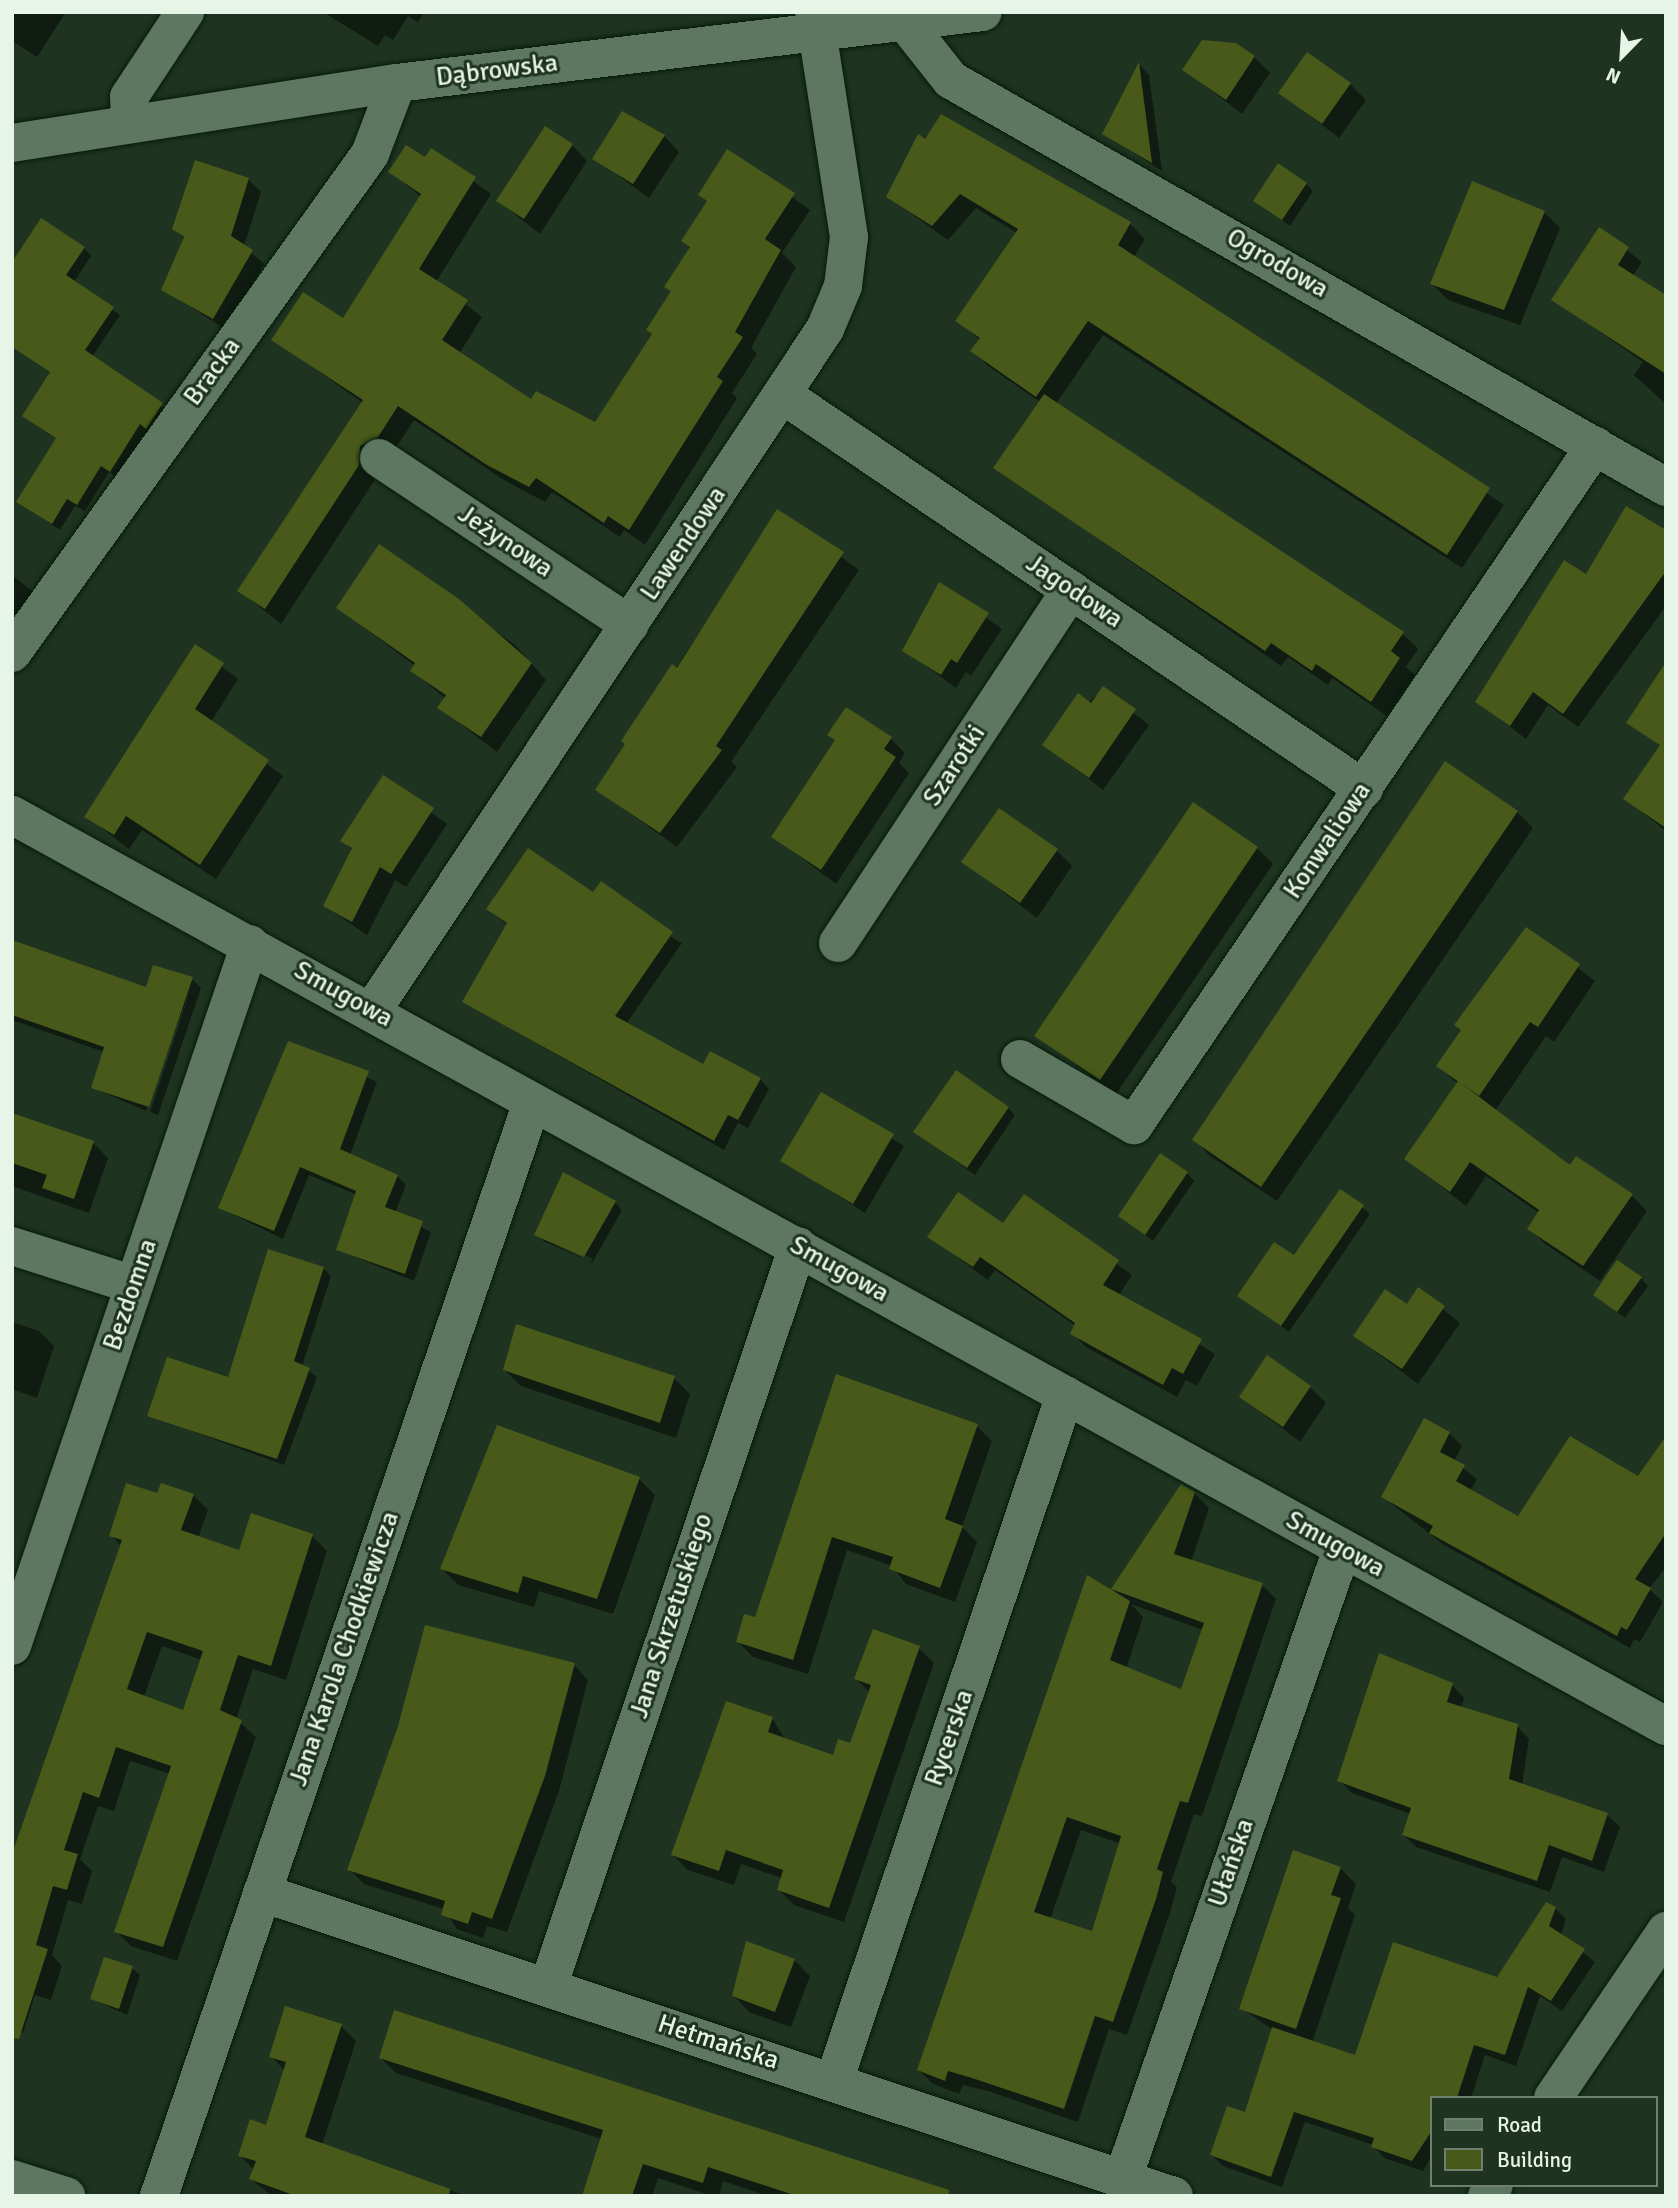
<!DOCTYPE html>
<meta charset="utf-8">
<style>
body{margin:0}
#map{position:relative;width:1678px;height:2208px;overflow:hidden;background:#1e3421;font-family:Signika,sans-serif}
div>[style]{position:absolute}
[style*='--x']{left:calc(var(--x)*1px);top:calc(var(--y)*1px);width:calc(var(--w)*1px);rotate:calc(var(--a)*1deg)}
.shadow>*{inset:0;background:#0007}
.building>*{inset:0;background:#485919}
.roads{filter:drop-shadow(0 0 2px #061b0a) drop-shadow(0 0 2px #061b0a)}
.minor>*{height:38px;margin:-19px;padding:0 19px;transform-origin:19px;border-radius:19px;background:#5e7761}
.tertiary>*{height:38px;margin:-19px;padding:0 19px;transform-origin:19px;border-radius:19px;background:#5e7761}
span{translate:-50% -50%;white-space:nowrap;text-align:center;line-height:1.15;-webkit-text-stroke:6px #1e3421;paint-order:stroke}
.street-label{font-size:26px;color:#e7f4e8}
.frame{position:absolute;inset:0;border:14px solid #e7f4e8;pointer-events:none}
.legend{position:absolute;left:1430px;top:2096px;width:228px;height:91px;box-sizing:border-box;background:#1e3421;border:2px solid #6e8171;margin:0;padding:9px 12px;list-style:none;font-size:21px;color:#e7f4e8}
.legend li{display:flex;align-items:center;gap:14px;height:35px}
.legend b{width:35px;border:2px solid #6e8171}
.north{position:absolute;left:1587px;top:21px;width:70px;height:70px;-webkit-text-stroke:5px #1e3421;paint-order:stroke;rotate:204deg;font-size:19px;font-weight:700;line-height:28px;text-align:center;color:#e7f4e8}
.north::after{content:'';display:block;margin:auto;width:24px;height:32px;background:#e7f4e8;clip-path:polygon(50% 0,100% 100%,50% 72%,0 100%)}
</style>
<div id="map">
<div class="shadow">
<i style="clip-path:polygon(12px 12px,66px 12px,37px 57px,12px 41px)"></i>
<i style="clip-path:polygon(323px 12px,424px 12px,418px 22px,408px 16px,393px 40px,385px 35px,378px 46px)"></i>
<i style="clip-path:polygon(1254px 57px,1270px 73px,1242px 114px,1184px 70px)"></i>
<i style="clip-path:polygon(1140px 65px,1149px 75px,1162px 171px,1105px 134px)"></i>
<i style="clip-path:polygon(1350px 84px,1366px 100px,1339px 138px,1280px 93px)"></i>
<i style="clip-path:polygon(942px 116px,1130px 224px,1145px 239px,1134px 257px,1504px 505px,1462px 568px,1103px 335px,1056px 404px,1402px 633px,1418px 649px,1406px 667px,1415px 675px,1387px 716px,1332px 678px,1328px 685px,1288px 657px,1281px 666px,996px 468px,1040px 402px,988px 366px,973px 351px,980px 340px,958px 320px,1017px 233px,976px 208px,948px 240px,888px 197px)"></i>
<i style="clip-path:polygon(664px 136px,679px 152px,649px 198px,594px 158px)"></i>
<i style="clip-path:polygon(572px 145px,587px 161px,540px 234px,498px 201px)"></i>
<i style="clip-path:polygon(431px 150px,491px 194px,436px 282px,482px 317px,459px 354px,531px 401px,595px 424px,653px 335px,691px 249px,683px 241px,708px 203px,700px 195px,728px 151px,810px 210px,782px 253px,796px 267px,751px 348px,757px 354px,732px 393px,737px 398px,645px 545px,624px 530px,620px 537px,552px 492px,545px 502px,504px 480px,414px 420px,393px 452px,375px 462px,374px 481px,281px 624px,240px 591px,363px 403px,274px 340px,343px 320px,421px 197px,391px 172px,425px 160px)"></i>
<i style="clip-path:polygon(248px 179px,261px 192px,244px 246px,264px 264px,226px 330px,163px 289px,185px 240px,174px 229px)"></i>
<i style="clip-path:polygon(1306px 184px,1313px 191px,1290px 226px,1256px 200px)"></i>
<i style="clip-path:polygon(1544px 212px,1560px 228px,1520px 325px,1448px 300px,1432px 284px)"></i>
<i style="clip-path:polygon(1599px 229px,1642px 262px,1633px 276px,1666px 334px,1666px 404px,1634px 375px,1643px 362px,1554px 300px)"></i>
<i style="clip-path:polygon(84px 248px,91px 256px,74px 282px,120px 315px,92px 357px,169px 412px,154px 435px,148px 430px,118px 478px,109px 472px,85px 511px,75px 506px,60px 530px,18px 502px,57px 439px,25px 416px,51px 373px,19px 350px,12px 334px)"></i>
<i style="clip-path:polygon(778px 511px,859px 570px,731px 762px,737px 767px,677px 847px,597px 790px)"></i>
<i style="clip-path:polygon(1666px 536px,1666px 606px,1578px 727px,1548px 705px,1526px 739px,1478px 702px,1587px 576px)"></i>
<i style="clip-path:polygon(379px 547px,515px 645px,546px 680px,497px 752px,440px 708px,446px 699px,412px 671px,415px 666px,338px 608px)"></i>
<i style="clip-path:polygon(12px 575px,45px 601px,12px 639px)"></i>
<i style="clip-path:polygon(939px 584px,1002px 629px,971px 676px,966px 672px,956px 688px,904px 650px)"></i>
<i style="clip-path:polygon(195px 646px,238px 679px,211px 722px,283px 776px,216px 879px,142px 830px,129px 849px,86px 816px)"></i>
<i style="clip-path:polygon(1103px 689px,1149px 725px,1103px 790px,1044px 745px)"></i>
<i style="clip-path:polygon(829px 735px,891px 739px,905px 753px,899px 763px,909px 773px,836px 884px,774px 837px,836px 741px)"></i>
<i style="clip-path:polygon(1666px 739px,1666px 831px,1625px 798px)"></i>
<i style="clip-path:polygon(383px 777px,447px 824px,406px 887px,395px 880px,367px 935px,325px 906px,353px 851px,343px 840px)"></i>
<i style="clip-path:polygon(1517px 812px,1533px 828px,1277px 1201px,1210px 1156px,1195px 1140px)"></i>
<i style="clip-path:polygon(1257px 848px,1273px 864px,1116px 1094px,1036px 1036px)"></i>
<i style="clip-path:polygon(1056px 850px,1072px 866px,1037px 918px,963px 862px)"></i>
<i style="clip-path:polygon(593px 894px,682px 943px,626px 1024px,703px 1066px,760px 1079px,769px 1089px,748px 1128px,738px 1123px,724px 1150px,464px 1002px,507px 925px,488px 909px)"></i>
<i style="clip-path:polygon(1527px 929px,1595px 981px,1554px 1042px,1546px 1036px,1495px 1111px,1570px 1167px,1632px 1196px,1647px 1211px,1600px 1281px,1545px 1244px,1529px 1228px,1539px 1213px,1486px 1176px,1466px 1206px,1406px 1159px,1458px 1084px,1438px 1066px)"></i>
<i style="clip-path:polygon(12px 942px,147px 989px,192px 979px,201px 988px,158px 1115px,150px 1112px,193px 982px,146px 1111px,93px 1088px,104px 1052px,12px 1020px)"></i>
<i style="clip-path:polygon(289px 1044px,377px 1082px,350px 1155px,397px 1176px,406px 1185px,395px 1213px,431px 1232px,414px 1281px,338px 1250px,357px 1195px,309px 1175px,283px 1239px,220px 1208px)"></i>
<i style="clip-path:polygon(822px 1094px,904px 1146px,865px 1213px,782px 1160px)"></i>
<i style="clip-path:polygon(1008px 1108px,1015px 1115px,975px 1175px,915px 1132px)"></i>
<i style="clip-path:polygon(12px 1115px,93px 1143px,108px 1158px,89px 1213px,12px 1186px)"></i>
<i style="clip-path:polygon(1187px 1173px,1194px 1181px,1153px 1241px,1120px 1216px)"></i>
<i style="clip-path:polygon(1341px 1191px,1370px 1214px,1289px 1332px,1240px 1296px,1294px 1258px)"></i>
<i style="clip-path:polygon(1024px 1196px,1132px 1275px,1119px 1295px,1215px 1354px,1197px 1386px,1186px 1380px,1177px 1397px,1086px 1347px,1072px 1333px,1076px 1326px,995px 1270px,988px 1280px,930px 1237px,1004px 1226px)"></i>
<i style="clip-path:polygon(evenodd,615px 1202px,622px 1210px,592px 1263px,536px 1235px,615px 1202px,543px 1237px,593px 1259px,591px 1262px,543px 1241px,543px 1237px)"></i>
<i style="clip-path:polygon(323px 1268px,331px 1276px,302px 1366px,317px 1377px,284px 1465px,149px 1415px,229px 1380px)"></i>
<i style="clip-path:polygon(1641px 1278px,1648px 1286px,1625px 1318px,1596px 1295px)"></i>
<i style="clip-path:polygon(1419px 1290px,1460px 1323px,1418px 1384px,1355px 1336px,1407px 1307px)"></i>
<i style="clip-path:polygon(12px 1322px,39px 1331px,54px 1346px,37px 1398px,12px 1389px)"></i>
<i style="clip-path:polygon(517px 1326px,674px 1378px,690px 1394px,676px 1438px,521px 1386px,505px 1370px)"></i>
<i style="clip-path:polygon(837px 1376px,977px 1426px,992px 1441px,962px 1527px,977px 1542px,955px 1602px,906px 1584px,892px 1566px,847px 1550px,808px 1674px,753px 1657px,738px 1642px,756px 1619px)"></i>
<i style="clip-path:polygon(1310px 1387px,1326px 1403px,1300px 1442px,1241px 1397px)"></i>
<i style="clip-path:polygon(1449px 1433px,1462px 1446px,1454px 1461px,1477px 1479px,1470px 1491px,1519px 1518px,1639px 1479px,1666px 1439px,1666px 1567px,1649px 1589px,1663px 1602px,1640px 1642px,1634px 1639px,1630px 1648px,1444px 1545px,1383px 1497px)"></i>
<i style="clip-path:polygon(639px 1479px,655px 1495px,613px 1614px,539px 1591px,534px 1607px,458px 1585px,442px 1569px)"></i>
<i style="clip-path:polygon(evenodd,1194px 1493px,1209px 1508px,1191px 1562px,1262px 1585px,1276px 1599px,1202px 1816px,1194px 1814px,1171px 1882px,1177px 1887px,1170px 1913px,1127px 2035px,1109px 2029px,1078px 2122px,988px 2091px,963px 2085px,959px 2094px,933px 2084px,919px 2070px,1119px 1595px,1113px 1589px,1194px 1493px,1131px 1604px,1203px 1630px,1182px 1692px,1126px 1669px,1143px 1617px,1131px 1604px,1194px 1493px,1081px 1830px,1121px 1844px,1093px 1934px,1050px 1920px,1081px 1830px)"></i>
<i style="clip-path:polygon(evenodd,158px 1495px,193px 1495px,208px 1510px,198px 1538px,240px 1552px,312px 1536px,327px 1551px,286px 1680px,253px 1669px,236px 1719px,256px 1737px,177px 1961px,131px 1946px,116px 1931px,170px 1774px,130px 1761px,114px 1811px,98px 1806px,80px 1859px,92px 1871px,82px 1904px,68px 1900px,52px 1955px,62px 1966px,51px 2000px,35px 1995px,23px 2033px,12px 2030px,122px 1547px,111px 1535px,158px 1495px,162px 1646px,202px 1660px,184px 1712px,144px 1697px,162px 1646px)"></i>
<i style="clip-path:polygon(919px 1648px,934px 1663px,844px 1922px,794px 1905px,779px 1890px,782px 1878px,741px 1864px,734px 1885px,688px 1870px,673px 1855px,772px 1718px,785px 1739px,834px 1758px,851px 1745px,870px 1693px,856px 1679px)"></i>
<i style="clip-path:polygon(574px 1665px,588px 1680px,559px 1791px,507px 1932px,487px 1926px,483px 1938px,457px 1929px,444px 1909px,364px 1884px,349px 1869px)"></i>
<i style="clip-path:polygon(1452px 1685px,1464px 1698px,1461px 1708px,1517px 1726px,1529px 1739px,1522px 1785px,1607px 1815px,1620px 1827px,1604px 1872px,1562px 1857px,1550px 1892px,1416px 1847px,1404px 1835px,1411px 1814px,1352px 1793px,1339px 1780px)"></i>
<i style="clip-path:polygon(1340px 1868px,1356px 1884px,1348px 1908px,1355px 1915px,1312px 2043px,1356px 2057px,1497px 1979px,1555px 1908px,1566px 1919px,1561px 1935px,1595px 1962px,1562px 2011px,1540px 1996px,1516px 2066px,1485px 2055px,1471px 2098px,1431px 2098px,1431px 2157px,1423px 2171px,1384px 2158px,1373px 2145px,1305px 2122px,1282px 2187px,1223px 2166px,1212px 2155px,1246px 2114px,1273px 2030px,1241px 2008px)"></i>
<i style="clip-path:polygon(794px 1960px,810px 1976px,791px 2027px,749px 2012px,734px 1996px)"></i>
<i style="clip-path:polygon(132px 1968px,140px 1975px,127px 2015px,92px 1999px)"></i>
<i style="clip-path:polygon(341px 2026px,356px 2041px,322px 2145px,466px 2196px,272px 2196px,251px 2179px,254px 2170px,240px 2155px,267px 2127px,285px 2071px,271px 2056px)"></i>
<i style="clip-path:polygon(381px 2058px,945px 2196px,768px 2196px,723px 2181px,719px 2196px,712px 2196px,658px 2178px,652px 2196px,584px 2196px,602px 2139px,396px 2073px)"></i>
</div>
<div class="building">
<i style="clip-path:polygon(1202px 40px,1236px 43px,1255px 56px,1226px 100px,1182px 70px)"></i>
<i style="clip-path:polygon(1307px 52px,1351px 83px,1322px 124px,1278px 93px)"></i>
<i style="clip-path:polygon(1139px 62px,1152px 163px,1102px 134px)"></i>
<i style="clip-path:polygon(622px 111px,665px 135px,633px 184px,592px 159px)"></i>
<i style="clip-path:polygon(941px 114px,1131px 222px,1118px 245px,1490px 488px,1447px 555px,1088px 321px,1036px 397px,970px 351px,980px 338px,955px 321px,1018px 229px,960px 194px,932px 226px,886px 197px,918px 134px,925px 139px)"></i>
<i style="clip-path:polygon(545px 126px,573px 144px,524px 219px,496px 201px)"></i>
<i style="clip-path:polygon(406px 145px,425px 157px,431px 148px,476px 177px,419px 269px,468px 300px,442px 340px,531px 399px,536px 391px,595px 422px,652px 334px,646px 330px,671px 291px,664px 287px,690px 247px,681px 241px,707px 201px,698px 195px,727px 149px,795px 193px,765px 239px,781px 250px,735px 332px,743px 337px,717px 377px,723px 381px,629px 530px,608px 516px,604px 523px,536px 478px,529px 487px,487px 465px,398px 406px,378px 437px,360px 446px,359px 465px,265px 609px,237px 591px,363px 400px,271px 340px,303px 292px,343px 318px,421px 194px,388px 172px)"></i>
<i style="clip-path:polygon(195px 160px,249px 178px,231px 236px,253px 250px,213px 319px,161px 290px,184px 237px,172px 229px)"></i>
<i style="clip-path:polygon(1278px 163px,1307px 183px,1282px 220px,1253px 201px)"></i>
<i style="clip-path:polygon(1472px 181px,1545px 211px,1504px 310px,1430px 284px)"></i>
<i style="clip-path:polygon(41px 218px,85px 247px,66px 275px,114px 307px,85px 350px,163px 403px,146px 429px,140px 424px,110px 472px,101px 466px,77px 505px,67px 499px,52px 524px,16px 502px,56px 438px,22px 416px,50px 372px,12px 347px,12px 262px)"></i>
<i style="clip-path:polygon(1599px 227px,1629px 247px,1618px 265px,1666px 295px,1666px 374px,1551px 300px)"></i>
<i style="clip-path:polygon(1044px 394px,1404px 632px,1391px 651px,1400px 658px,1371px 702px,1316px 664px,1312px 671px,1271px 643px,1265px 651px,993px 468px)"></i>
<i style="clip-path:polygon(1626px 506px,1666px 530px,1666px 571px,1563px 714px,1533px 692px,1510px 726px,1475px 702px,1564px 560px,1586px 574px)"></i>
<i style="clip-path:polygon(777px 509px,844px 552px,716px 746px,722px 750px,660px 833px,595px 790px,625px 744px,621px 741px,672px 664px,677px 668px)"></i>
<i style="clip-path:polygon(379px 544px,459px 599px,532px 663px,481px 737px,437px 708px,446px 695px,410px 671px,415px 663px,336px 608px)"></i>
<i style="clip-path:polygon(939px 582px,989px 613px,957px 663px,951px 659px,941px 675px,902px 651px)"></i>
<i style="clip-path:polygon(195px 644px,224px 663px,195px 709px,269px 760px,200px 865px,126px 816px,114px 835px,84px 817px)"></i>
<i style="clip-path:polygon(1666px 662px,1666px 828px,1623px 799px,1660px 745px,1626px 723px)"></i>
<i style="clip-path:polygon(1103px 686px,1136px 709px,1089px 778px,1042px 745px,1078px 693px,1091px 703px)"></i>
<i style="clip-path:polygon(846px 707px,892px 737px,884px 749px,896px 757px,821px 870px,771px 837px,835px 740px,827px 735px)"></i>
<i style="clip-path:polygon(1445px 761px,1518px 811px,1261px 1187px,1192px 1140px)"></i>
<i style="clip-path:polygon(383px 775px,434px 808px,391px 874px,380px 867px,352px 922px,323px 906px,352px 848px,340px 841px)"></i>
<i style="clip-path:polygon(1193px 802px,1258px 847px,1100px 1080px,1034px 1036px)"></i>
<i style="clip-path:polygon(999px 808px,1058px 849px,1020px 903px,961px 862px)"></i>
<i style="clip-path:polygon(528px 848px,593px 892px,601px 881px,673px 932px,615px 1016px,703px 1064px,710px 1051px,761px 1078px,738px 1120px,728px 1115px,714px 1141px,462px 1002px,507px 923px,486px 909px)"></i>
<i style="clip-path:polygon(1526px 927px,1580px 964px,1538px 1027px,1530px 1022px,1479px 1096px,1436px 1066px,1461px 1030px,1454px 1025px)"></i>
<i style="clip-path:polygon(12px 940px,146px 987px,153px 965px,193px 977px,149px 1107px,91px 1088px,104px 1047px,12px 1015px)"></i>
<i style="clip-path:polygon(288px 1041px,369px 1071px,340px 1149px,398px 1175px,385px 1207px,423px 1221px,405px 1274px,336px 1250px,356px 1191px,300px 1167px,274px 1231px,218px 1208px)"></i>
<i style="clip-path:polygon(956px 1070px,1009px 1107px,967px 1168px,913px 1132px)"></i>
<i style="clip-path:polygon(1458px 1081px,1570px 1165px,1576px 1156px,1633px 1194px,1583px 1266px,1527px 1229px,1539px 1210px,1470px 1162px,1450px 1192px,1404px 1159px)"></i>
<i style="clip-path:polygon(821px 1092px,894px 1134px,853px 1204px,780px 1161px)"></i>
<i style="clip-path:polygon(12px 1113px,94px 1141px,74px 1199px,42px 1188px,47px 1175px,12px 1163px)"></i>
<i style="clip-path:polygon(1160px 1153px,1188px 1172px,1145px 1235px,1118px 1216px)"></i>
<i style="clip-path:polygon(563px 1172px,616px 1201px,584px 1257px,534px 1235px)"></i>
<i style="clip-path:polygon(1340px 1189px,1364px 1205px,1281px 1326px,1237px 1296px,1274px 1242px,1294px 1255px)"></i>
<i style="clip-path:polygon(958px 1192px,1003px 1223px,1024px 1194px,1119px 1260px,1103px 1285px,1202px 1339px,1183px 1374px,1172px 1368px,1163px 1385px,1070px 1334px,1075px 1323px,980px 1257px,973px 1267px,927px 1237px)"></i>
<i style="clip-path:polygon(268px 1249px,324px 1267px,294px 1361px,310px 1368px,277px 1459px,147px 1416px,167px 1357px,228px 1377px)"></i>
<i style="clip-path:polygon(1617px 1260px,1642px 1277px,1617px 1312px,1593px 1295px)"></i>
<i style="clip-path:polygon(1418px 1287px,1445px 1306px,1402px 1369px,1353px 1336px,1385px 1289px,1407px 1304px)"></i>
<i style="clip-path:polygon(516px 1324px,675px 1376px,660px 1423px,503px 1370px)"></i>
<i style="clip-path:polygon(1267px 1355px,1311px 1386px,1283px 1427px,1239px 1397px)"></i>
<i style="clip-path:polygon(836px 1374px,978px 1424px,945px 1519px,963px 1526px,940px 1588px,889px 1569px,893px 1557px,832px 1537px,793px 1660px,736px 1642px,744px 1614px,755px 1617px)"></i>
<i style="clip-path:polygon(1424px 1418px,1450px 1432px,1440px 1452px,1465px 1465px,1456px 1481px,1518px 1516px,1570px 1436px,1638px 1476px,1666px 1436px,1666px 1533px,1635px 1579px,1651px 1588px,1627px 1630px,1621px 1627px,1617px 1636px,1429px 1533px,1433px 1526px,1381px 1497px)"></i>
<i style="clip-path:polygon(497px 1425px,640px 1477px,597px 1599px,523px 1576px,518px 1593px,440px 1569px)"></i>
<i style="clip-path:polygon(evenodd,126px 1483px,157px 1493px,161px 1483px,194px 1494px,181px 1530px,239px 1550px,251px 1513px,313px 1534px,271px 1666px,238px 1655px,220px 1710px,242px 1720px,163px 1947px,114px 1932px,171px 1766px,116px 1747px,99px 1798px,83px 1792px,64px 1850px,78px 1854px,67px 1890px,53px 1886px,36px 1945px,48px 1949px,19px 2039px,12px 2038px,12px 1854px,122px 1540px,109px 1536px,126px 1483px,147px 1632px,203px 1651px,183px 1710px,127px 1689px,147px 1632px)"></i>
<i style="clip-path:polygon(evenodd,1181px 1484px,1195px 1492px,1174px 1554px,1263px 1583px,1188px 1803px,1180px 1801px,1157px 1869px,1163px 1872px,1156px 1899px,1113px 2022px,1095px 2016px,1064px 2109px,972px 2078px,948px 2071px,945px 2081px,917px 2070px,1087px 1575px,1130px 1601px,1110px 1660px,1181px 1689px,1204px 1623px,1111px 1589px,1181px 1484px,1067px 1817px,1121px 1836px,1092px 1931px,1034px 1912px,1067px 1817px)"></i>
<i style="clip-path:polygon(425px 1625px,575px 1663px,545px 1776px,492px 1919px,472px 1912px,468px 1924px,441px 1915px,445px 1901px,347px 1870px,398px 1726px)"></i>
<i style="clip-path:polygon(873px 1629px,920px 1646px,829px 1908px,777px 1890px,783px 1870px,726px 1850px,719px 1871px,671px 1855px,726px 1701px,773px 1717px,768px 1732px,833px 1755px,838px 1739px,850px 1743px,871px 1685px,854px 1679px)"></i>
<i style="clip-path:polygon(1379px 1653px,1453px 1683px,1447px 1702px,1518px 1724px,1509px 1779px,1608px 1813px,1592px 1861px,1549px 1845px,1537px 1881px,1402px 1835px,1411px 1808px,1337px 1781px)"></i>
<i style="clip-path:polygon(1293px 1850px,1341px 1867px,1331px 1895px,1341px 1898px,1296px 2029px,1239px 2009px)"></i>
<i style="clip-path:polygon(1546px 1902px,1556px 1907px,1549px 1926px,1585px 1949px,1551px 2001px,1528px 1987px,1505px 2055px,1474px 2045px,1457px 2098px,1431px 2098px,1431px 2132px,1412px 2161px,1371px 2147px,1374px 2138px,1294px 2112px,1271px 2177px,1210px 2155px,1227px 2106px,1245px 2112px,1272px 2027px,1355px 2055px,1393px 1942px,1497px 1977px)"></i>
<i style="clip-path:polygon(746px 1941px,795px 1959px,775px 2012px,732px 1996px)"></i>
<i style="clip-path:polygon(104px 1957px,133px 1966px,119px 2009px,90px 1999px)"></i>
<i style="clip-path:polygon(285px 2006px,342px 2024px,305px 2137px,450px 2189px,449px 2196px,296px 2196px,249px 2179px,256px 2161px,238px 2156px,250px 2119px,266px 2125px,286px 2062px,269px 2057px)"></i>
<i style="clip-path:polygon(394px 2010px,949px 2190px,948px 2196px,797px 2196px,708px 2167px,703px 2183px,643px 2164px,632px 2196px,582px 2196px,603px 2130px,379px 2058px)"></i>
</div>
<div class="roads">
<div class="minor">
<i style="--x:905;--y:22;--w:74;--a:51.6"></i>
<i style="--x:951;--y:80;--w:823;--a:29.65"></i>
<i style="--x:130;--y:123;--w:26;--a:-92"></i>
<i style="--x:129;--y:97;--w:102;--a:-56.6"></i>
<i style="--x:783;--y:395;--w:702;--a:34.14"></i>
<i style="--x:379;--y:458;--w:301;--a:33.6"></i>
<i style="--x:12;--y:653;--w:614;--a:-54.34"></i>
<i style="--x:370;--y:154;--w:76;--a:-69.2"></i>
<i style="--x:12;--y:815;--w:1888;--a:28.85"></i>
<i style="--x:838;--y:943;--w:423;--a:-56.6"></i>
<i style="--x:372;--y:1011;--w:819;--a:-56.41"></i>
<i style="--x:825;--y:329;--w:47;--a:-67.3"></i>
<i style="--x:843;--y:286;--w:49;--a:-83"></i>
<i style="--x:849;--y:237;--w:228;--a:-98.8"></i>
<i style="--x:1020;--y:1059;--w:132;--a:30.1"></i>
<i style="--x:1134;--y:1125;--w:821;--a:-55.83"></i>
<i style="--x:12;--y:1246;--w:128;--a:17.7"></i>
<i style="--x:12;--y:1646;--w:741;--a:-71.27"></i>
<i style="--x:262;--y:1893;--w:961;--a:18.38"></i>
<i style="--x:548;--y:1987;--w:782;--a:-71.36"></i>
<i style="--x:834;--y:2081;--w:724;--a:-71.39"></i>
<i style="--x:1123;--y:2178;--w:666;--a:-70.8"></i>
<i style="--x:12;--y:2179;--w:57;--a:17.5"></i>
<i style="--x:159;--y:2196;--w:1156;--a:-71.17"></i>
</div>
<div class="tertiary">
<i style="--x:12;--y:143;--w:390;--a:-8.9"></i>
<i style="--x:397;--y:83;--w:590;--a:-6.91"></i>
<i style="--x:1553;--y:2098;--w:202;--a:-55.9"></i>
<i style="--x:1487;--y:2196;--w:13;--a:-58"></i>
</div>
</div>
<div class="street-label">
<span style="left:497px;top:71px;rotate:-7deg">Dąbrowska</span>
<span style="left:1277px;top:264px;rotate:30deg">Ogrodowa</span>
<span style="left:213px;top:372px;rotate:-54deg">Bracka</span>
<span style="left:505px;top:542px;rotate:34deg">Jeżynowa</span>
<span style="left:684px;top:544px;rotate:-56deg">Lawendowa</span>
<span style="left:1074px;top:592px;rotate:34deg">Jagodowa</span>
<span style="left:955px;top:766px;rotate:-57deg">Szarotki</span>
<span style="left:1328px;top:841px;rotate:-56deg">Konwaliowa</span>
<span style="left:343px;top:995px;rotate:29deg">Smugowa</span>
<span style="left:839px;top:1270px;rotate:29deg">Smugowa</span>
<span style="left:131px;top:1295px;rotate:-71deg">Bezdomna</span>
<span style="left:1335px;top:1545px;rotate:29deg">Smugowa</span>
<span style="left:672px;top:1616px;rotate:-72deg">Jana Skrzetuskiego</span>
<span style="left:345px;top:1649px;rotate:-71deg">Jana Karola Chodkiewicza</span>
<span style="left:950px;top:1738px;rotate:-71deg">Rycerska</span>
<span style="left:1232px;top:1863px;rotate:-71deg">Ułańska</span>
<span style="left:718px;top:2043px;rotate:18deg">Hetmańska</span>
</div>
<div class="frame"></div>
<ul class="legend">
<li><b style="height:9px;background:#5e7761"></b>Road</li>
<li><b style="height:19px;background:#485919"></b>Building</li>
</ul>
<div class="north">N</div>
</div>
